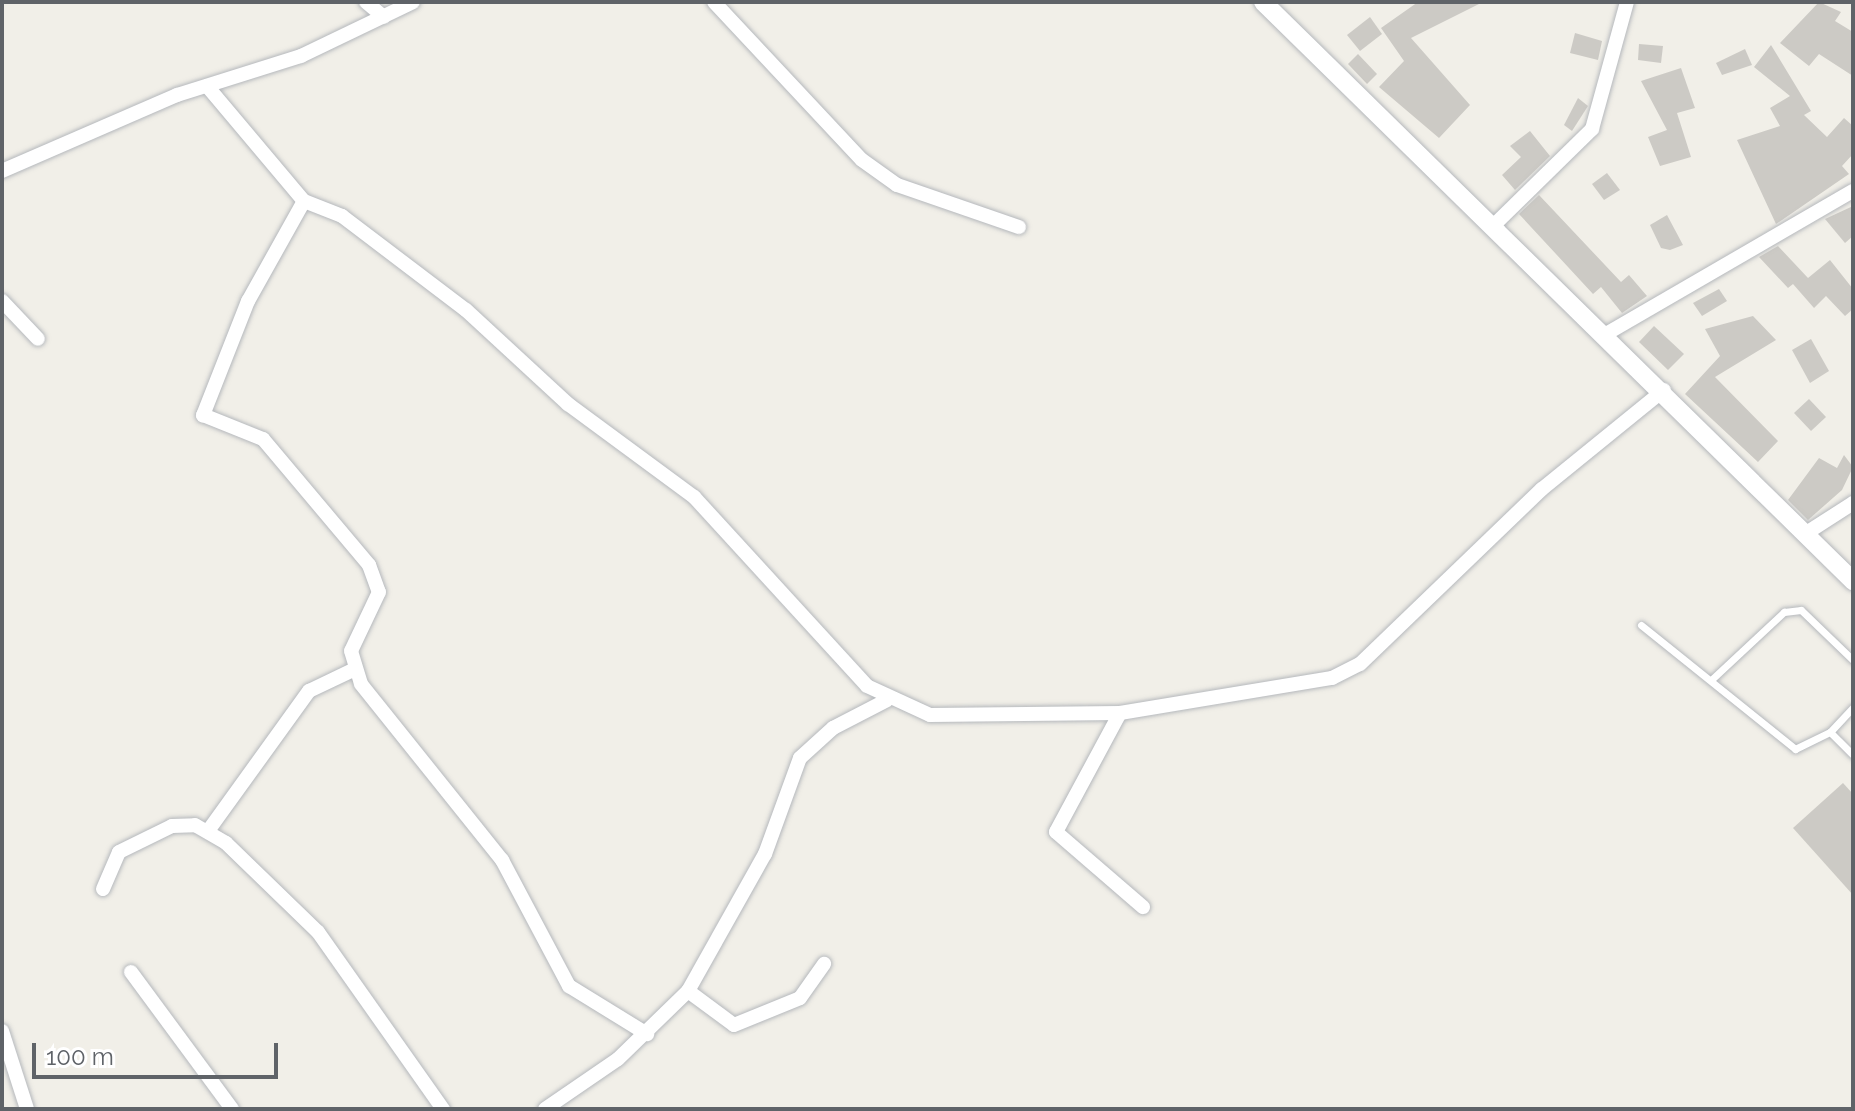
<!DOCTYPE html>
<style>
body{margin:0}
#map{position:relative;width:1855px;height:1111px;overflow:hidden;background:#f1efe8;font-family:Raleway,sans-serif}
div>[style]{position:absolute}
[style*='--x']{left:calc(var(--x)*1px);top:calc(var(--y)*1px);width:calc(var(--w)*1px);rotate:calc(var(--a)*1deg)}
.building>*{inset:0;background:#cccac5}
.roads{filter:drop-shadow(0 0 2px #b5b8bc) drop-shadow(0 0 2px #b5b8bc)}
.lane>*{height:7px;margin:-3.5px;padding:0 3.5px;transform-origin:3.5px;border-radius:3.5px;background:#fff}
.street>*{height:14px;margin:-7px;padding:0 7px;transform-origin:7px;border-radius:7px;background:#fff}
.secondary>*{height:18px;margin:-9px;padding:0 9px;transform-origin:9px;border-radius:9px;background:#fff}
span{translate:-50% -50%;white-space:nowrap;text-align:center;line-height:1.15;-webkit-text-stroke:7px #fff;paint-order:stroke}
.frame{position:absolute;inset:0;border:4px solid #5f6368;pointer-events:none}
.scale{position:absolute;left:32px;top:1043px;width:246px;height:36px;box-sizing:border-box;border:4px solid #5f6368;border-top:0;padding-left:10px;font-size:24px;line-height:28px;white-space:nowrap;color:#5f6368;-webkit-text-stroke:6px #fff;paint-order:stroke}
</style>
<div id="map">
<div class="building">
<i style="clip-path:polygon(1418px 2px,1483px 2px,1411px 38px,1470px 105px,1439px 138px,1379px 87px,1404px 61px,1381px 28px)"></i>
<i style="clip-path:polygon(1819px 2px,1841px 12px,1835px 21px,1853px 32px,1853px 76px,1819px 54px,1809px 66px,1780px 43px)"></i>
<i style="clip-path:polygon(1370px 17px,1382px 34px,1360px 51px,1347px 35px)"></i>
<i style="clip-path:polygon(1575px 33px,1602px 41px,1598px 60px,1570px 53px)"></i>
<i style="clip-path:polygon(1639px 44px,1663px 46px,1661px 63px,1638px 60px)"></i>
<i style="clip-path:polygon(1771px 45px,1811px 111px,1804px 115px,1827px 137px,1844px 118px,1853px 126px,1853px 154px,1842px 166px,1849px 174px,1776px 224px,1737px 140px,1780px 126px,1770px 108px,1790px 96px,1754px 67px)"></i>
<i style="clip-path:polygon(1745px 49px,1752px 65px,1722px 75px,1716px 63px)"></i>
<i style="clip-path:polygon(1358px 54px,1377px 74px,1367px 84px,1348px 64px)"></i>
<i style="clip-path:polygon(1681px 68px,1695px 108px,1677px 113px,1691px 157px,1660px 166px,1648px 137px,1667px 130px,1641px 81px)"></i>
<i style="clip-path:polygon(1578px 98px,1588px 106px,1572px 131px,1564px 125px)"></i>
<i style="clip-path:polygon(1530px 131px,1550px 156px,1515px 190px,1502px 175px,1521px 157px,1510px 146px)"></i>
<i style="clip-path:polygon(1607px 173px,1620px 190px,1604px 200px,1592px 184px)"></i>
<i style="clip-path:polygon(1539px 195px,1621px 282px,1629px 275px,1647px 296px,1622px 313px,1601px 287px,1593px 294px,1519px 214px)"></i>
<i style="clip-path:polygon(1853px 206px,1853px 236px,1845px 243px,1825px 219px)"></i>
<i style="clip-path:polygon(1667px 215px,1683px 245px,1670px 250px,1661px 248px,1650px 225px)"></i>
<i style="clip-path:polygon(1778px 246px,1808px 278px,1830px 260px,1853px 289px,1853px 309px,1845px 316px,1826px 296px,1814px 308px,1793px 284px,1788px 288px,1759px 257px)"></i>
<i style="clip-path:polygon(1719px 289px,1727px 301px,1702px 316px,1693px 303px)"></i>
<i style="clip-path:polygon(1753px 316px,1776px 340px,1715px 377px,1778px 441px,1758px 462px,1685px 394px,1720px 356px,1705px 329px)"></i>
<i style="clip-path:polygon(1654px 326px,1684px 354px,1668px 370px,1639px 342px)"></i>
<i style="clip-path:polygon(1811px 339px,1829px 371px,1810px 383px,1792px 350px)"></i>
<i style="clip-path:polygon(1809px 399px,1826px 417px,1811px 431px,1794px 413px)"></i>
<i style="clip-path:polygon(1844px 455px,1853px 467px,1842px 490px,1808px 520px,1788px 500px,1819px 458px,1837px 468px)"></i>
<i style="clip-path:polygon(1843px 783px,1853px 794px,1853px 895px,1793px 828px)"></i>
</div>
<div class="roads">
<div class="lane">
<i style="--x:1641;--y:625;--w:198;--a:38.8"></i>
<i style="--x:1795;--y:749;--w:39;--a:-26"></i>
<i style="--x:1830;--y:732;--w:33;--a:45"></i>
<i style="--x:1711;--y:680;--w:100;--a:-43"></i>
<i style="--x:1784;--y:612;--w:17;--a:-7"></i>
<i style="--x:1801;--y:610;--w:72;--a:43.9"></i>
<i style="--x:1830;--y:732;--w:34;--a:-47"></i>
</div>
<div class="street">
<i style="--x:366;--y:2;--w:23;--a:40"></i>
<i style="--x:714;--y:2;--w:216;--a:46.9"></i>
<i style="--x:862;--y:160;--w:43;--a:35.5"></i>
<i style="--x:897;--y:185;--w:129;--a:19"></i>
<i style="--x:207;--y:86;--w:150;--a:49.9"></i>
<i style="--x:304;--y:201;--w:41;--a:21.5"></i>
<i style="--x:342;--y:216;--w:156;--a:37.2"></i>
<i style="--x:466;--y:310;--w:139;--a:42.7"></i>
<i style="--x:568;--y:404;--w:157;--a:36.4"></i>
<i style="--x:694;--y:497;--w:256;--a:47.5"></i>
<i style="--x:867;--y:686;--w:69;--a:24.7"></i>
<i style="--x:930;--y:715;--w:190;--a:-0.6"></i>
<i style="--x:1120;--y:713;--w:215;--a:-9.4"></i>
<i style="--x:1332;--y:678;--w:31;--a:-27"></i>
<i style="--x:1360;--y:664;--w:252;--a:-43.9"></i>
<i style="--x:1542;--y:489;--w:157;--a:-39.1"></i>
<i style="--x:2;--y:171;--w:191;--a:-23.5"></i>
<i style="--x:177;--y:95;--w:130;--a:-17.5"></i>
<i style="--x:301;--y:56;--w:124;--a:-25.7"></i>
<i style="--x:304;--y:201;--w:115;--a:119.2"></i>
<i style="--x:248;--y:301;--w:123;--a:111.5"></i>
<i style="--x:203;--y:415;--w:65;--a:21.8"></i>
<i style="--x:263;--y:439;--w:165;--a:49.9"></i>
<i style="--x:369;--y:565;--w:29;--a:70"></i>
<i style="--x:379;--y:592;--w:65;--a:115.4"></i>
<i style="--x:351;--y:651;--w:34;--a:73"></i>
<i style="--x:361;--y:684;--w:226;--a:51.3"></i>
<i style="--x:502;--y:860;--w:143;--a:62"></i>
<i style="--x:569;--y:986;--w:92;--a:31.6"></i>
<i style="--x:1495;--y:224;--w:136;--a:-44.4"></i>
<i style="--x:1592;--y:129;--w:132;--a:-74.6"></i>
<i style="--x:2;--y:301;--w:52;--a:46.5"></i>
<i style="--x:1606;--y:334;--w:285;--a:-30.1"></i>
<i style="--x:1808;--y:532;--w:54;--a:-32.8"></i>
<i style="--x:1120;--y:713;--w:135;--a:118.3"></i>
<i style="--x:1056;--y:832;--w:115;--a:40.8"></i>
<i style="--x:208;--y:831;--w:173;--a:-54.2"></i>
<i style="--x:309;--y:691;--w:49;--a:-25.5"></i>
<i style="--x:103;--y:889;--w:40;--a:-66.6"></i>
<i style="--x:119;--y:852;--w:59;--a:-26.1"></i>
<i style="--x:172;--y:826;--w:23;--a:-2"></i>
<i style="--x:195;--y:825;--w:36;--a:30"></i>
<i style="--x:226;--y:843;--w:128;--a:44.1"></i>
<i style="--x:318;--y:932;--w:217;--a:54.8"></i>
<i style="--x:131;--y:972;--w:170;--a:53.6"></i>
<i style="--x:688;--y:991;--w:57;--a:36.5"></i>
<i style="--x:734;--y:1025;--w:71;--a:-22.2"></i>
<i style="--x:800;--y:998;--w:42;--a:-54.8"></i>
<i style="--x:2;--y:1031;--w:82;--a:72.2"></i>
<i style="--x:545;--y:1109;--w:88;--a:-34.4"></i>
<i style="--x:618;--y:1059;--w:98;--a:-44.2"></i>
<i style="--x:688;--y:991;--w:157;--a:-60.7"></i>
<i style="--x:765;--y:854;--w:102;--a:-70"></i>
<i style="--x:800;--y:758;--w:45;--a:-42.3"></i>
<i style="--x:833;--y:728;--w:61;--a:-27.4"></i>
</div>
<div class="secondary">
<i style="--x:1263;--y:2;--w:827;--a:44.46"></i>
</div>
</div>
<div class="frame"></div>
<div class="scale">100 m</div>
</div>
